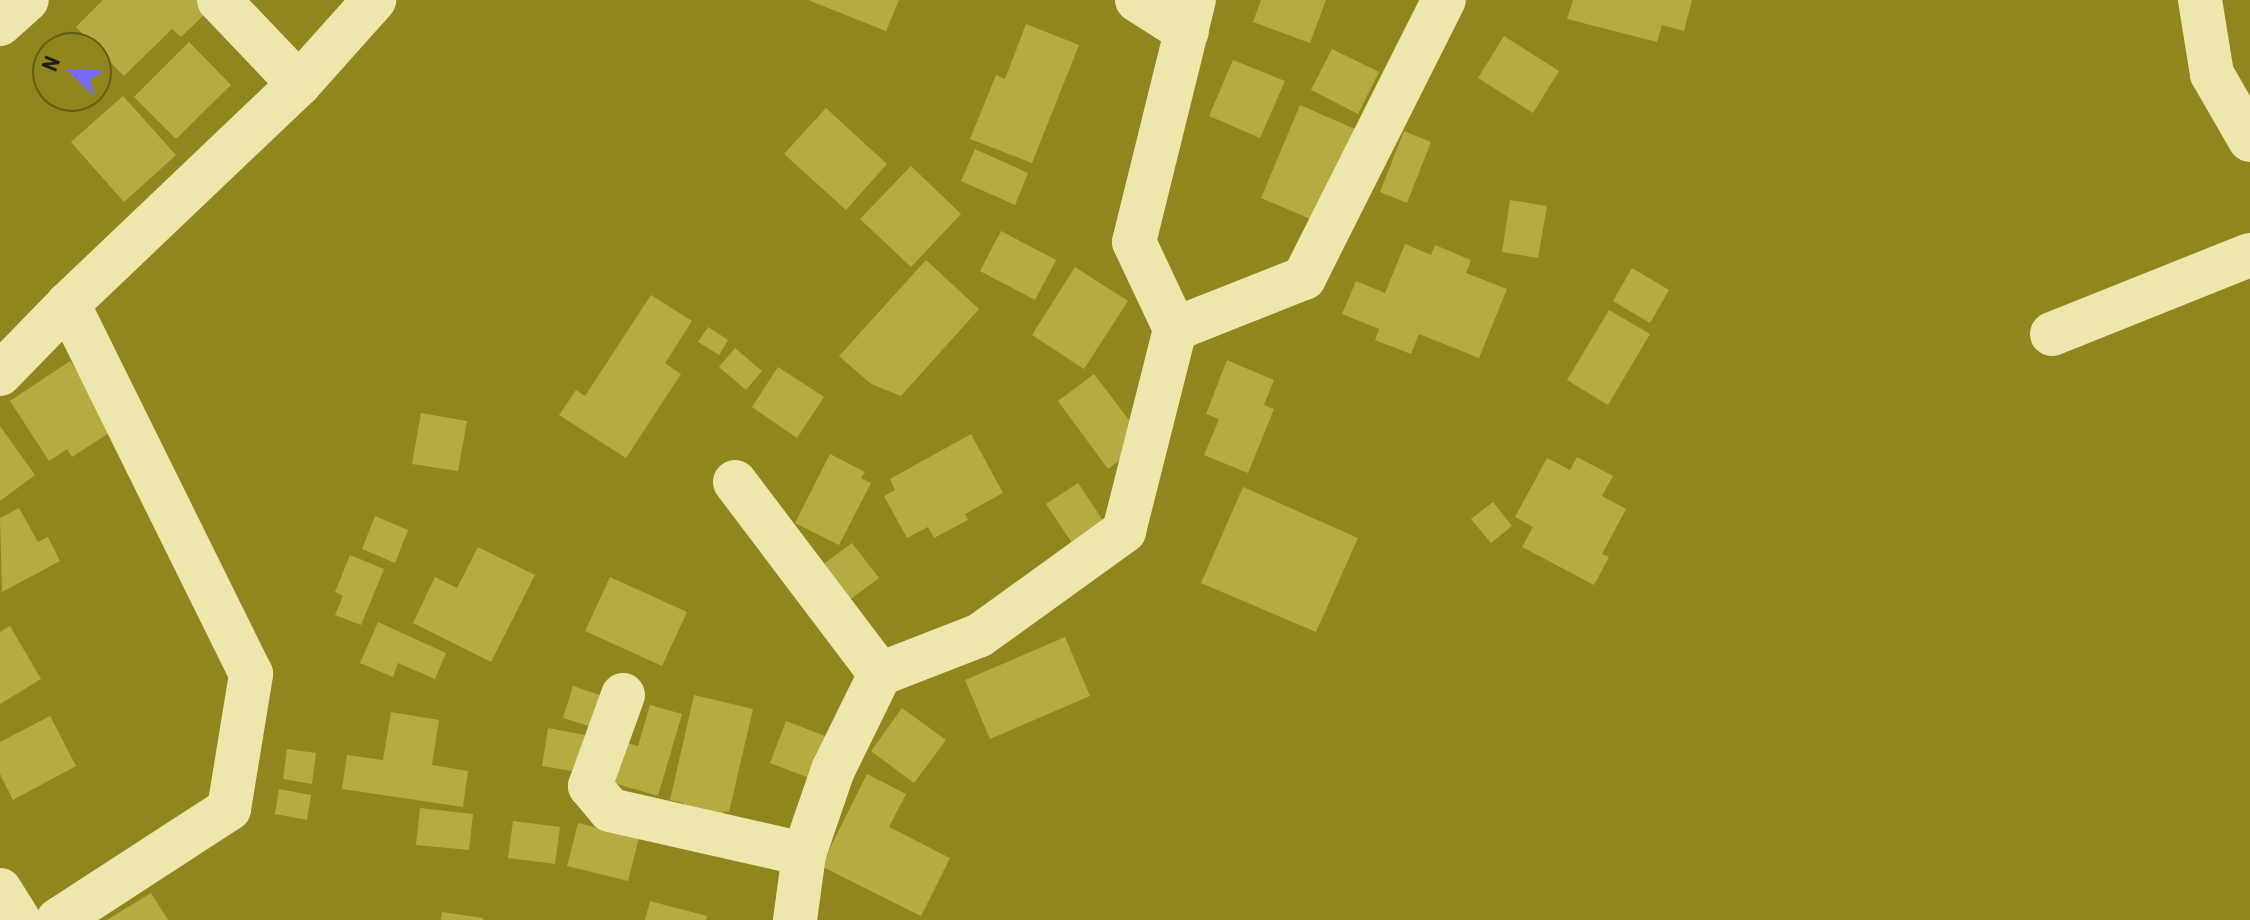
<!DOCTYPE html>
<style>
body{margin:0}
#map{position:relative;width:2250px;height:920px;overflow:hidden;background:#90861d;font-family:"Roboto Condensed",sans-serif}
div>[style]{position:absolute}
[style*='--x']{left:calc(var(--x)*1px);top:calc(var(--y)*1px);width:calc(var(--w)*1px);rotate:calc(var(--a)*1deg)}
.building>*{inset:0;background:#b6ab41}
.minor>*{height:44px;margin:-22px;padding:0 22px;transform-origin:22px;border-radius:22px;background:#eee7ad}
span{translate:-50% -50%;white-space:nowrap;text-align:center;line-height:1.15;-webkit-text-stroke:6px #90861d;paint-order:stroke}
.north{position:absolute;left:32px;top:32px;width:80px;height:80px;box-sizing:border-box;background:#90861d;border:2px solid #625c1d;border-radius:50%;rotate:292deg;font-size:22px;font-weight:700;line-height:32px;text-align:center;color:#1d1d1d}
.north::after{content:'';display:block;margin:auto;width:28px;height:36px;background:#746bfd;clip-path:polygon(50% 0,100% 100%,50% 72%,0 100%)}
</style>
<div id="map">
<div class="building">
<i style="clip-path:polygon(103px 0,199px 0,209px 10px,181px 37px,172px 29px,124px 76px,76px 27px)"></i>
<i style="clip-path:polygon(808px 0,899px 0,886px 31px)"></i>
<i style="clip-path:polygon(1261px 0,1326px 0,1310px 43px,1253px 22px)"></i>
<i style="clip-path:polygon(1573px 0,1692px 0,1684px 31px,1662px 25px,1657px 42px,1567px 19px)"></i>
<i style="clip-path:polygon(1026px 24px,1079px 45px,1032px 163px,970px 139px,996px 75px,1005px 79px)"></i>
<i style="clip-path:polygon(1504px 36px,1559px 71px,1533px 113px,1478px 78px)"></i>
<i style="clip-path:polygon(189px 42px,231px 85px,176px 139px,134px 97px)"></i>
<i style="clip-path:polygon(1332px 49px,1379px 72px,1358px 114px,1311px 90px)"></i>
<i style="clip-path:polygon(1233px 60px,1285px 81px,1260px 138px,1209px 116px)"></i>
<i style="clip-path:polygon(123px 96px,176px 155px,124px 202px,71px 142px)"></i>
<i style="clip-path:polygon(1300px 105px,1355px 129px,1315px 221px,1261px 198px)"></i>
<i style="clip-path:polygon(826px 108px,887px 164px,846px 210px,784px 154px)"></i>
<i style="clip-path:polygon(1404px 131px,1431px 142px,1407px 203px,1380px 192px)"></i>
<i style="clip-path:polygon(975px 149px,1028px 173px,1015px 205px,961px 181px)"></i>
<i style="clip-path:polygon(911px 166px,961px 214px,911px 267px,860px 219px)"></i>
<i style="clip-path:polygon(1510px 200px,1547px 206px,1538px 258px,1502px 252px)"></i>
<i style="clip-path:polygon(1001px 231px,1056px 260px,1035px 300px,980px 271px)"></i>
<i style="clip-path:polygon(1405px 244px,1431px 255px,1435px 245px,1471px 260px,1466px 273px,1507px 289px,1479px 358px,1419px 334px,1411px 354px,1375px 340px,1379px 329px,1342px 314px,1356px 281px,1385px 293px)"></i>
<i style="clip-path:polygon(926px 260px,979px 309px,901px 396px,871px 384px,839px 356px)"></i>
<i style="clip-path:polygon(1075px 267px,1128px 301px,1084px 369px,1032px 335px)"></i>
<i style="clip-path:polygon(1632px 268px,1669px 290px,1650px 323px,1613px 301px)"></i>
<i style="clip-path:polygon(651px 295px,692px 321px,665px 363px,681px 374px,626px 458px,559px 415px,576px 390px,585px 396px)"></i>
<i style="clip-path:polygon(1609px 310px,1650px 334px,1608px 405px,1567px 380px)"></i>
<i style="clip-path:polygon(708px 327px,728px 340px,719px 355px,698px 342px)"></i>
<i style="clip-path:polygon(735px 348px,762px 371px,746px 390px,719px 367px)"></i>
<i style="clip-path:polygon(1227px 360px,1274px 380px,1264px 405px,1274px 409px,1248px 473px,1204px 455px,1219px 419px,1206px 414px)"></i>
<i style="clip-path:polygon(70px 361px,115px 429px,72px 457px,67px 449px,49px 461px,10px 401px)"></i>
<i style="clip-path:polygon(778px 367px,824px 397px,797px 438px,752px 407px)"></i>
<i style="clip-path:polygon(1094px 374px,1145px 441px,1108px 469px,1058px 401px)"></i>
<i style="clip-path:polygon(421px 413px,467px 421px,458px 471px,412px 464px)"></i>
<i style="clip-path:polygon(0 426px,35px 475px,0 501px)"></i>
<i style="clip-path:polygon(971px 434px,1003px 493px,965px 514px,968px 520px,934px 538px,928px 527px,907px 538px,884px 496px,895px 490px,890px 479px)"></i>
<i style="clip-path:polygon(830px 454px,865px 472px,861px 478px,871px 483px,839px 545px,795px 523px)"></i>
<i style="clip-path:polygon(1577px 457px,1613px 476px,1602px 496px,1626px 509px,1602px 554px,1609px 557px,1594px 585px,1522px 547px,1533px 527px,1515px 517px,1547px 458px,1570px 470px)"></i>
<i style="clip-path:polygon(1078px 483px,1108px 528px,1076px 549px,1046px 504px)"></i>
<i style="clip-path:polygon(1243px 487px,1358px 538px,1316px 632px,1201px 583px)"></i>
<i style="clip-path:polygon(1493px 502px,1512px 526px,1491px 543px,1471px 519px)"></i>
<i style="clip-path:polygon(19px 508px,38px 542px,48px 537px,60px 561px,2px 592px,0 518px)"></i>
<i style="clip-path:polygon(375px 516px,408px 530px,395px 563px,362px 549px)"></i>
<i style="clip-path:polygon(852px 543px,879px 578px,844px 604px,817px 569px)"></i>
<i style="clip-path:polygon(478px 547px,535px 575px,491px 662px,413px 623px,435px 577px,457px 588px)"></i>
<i style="clip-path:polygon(350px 555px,384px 569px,361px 625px,335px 615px,343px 596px,335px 592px)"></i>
<i style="clip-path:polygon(610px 577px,687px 612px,662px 666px,585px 631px)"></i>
<i style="clip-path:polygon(378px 622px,446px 653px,435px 679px,398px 663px,393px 677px,360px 663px)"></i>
<i style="clip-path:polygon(10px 626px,41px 679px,0 704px,0 632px)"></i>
<i style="clip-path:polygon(1065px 637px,1090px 696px,990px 739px,965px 680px)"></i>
<i style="clip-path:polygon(573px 686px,605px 697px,595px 728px,563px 718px)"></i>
<i style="clip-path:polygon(694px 695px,753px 709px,729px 812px,724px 811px,720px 825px,681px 816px,684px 803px,670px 800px)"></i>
<i style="clip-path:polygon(650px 705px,682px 714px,658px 796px,611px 782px,623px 742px,638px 746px)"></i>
<i style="clip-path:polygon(902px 708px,946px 740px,914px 783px,871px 751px)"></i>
<i style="clip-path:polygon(391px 712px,439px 720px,432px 765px,468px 771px,463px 807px,342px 789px,347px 755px,383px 760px)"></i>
<i style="clip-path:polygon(50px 716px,76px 766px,13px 800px,0 774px,0 742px)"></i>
<i style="clip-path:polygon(786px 721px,833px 739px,817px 781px,770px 763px)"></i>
<i style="clip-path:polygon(548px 728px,590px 736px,583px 773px,542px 766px)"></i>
<i style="clip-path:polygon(287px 749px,316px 753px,312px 784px,283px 779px)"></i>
<i style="clip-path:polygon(867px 774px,906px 794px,889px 827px,950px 858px,921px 916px,821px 866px)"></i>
<i style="clip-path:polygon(279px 789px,311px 795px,307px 820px,275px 814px)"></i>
<i style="clip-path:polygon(420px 808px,473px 814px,469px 850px,416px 845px)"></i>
<i style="clip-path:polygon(513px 821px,560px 827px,555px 864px,508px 858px)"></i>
<i style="clip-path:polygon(578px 823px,639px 838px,628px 881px,567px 866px)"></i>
<i style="clip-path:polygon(151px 893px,168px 920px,107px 920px)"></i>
<i style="clip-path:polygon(650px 901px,707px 916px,706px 920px,645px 920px)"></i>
<i style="clip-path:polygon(442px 912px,483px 918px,483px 920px,441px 920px)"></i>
</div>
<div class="minor">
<i style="--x:219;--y:0;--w:116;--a:46.4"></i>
<i style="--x:1137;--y:0;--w:59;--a:32.6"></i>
<i style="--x:2200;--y:0;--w:75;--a:80.8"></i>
<i style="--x:2212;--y:74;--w:76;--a:60.1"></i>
<i style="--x:0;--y:24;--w:36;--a:-42"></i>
<i style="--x:1175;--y:329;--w:96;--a:-115.2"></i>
<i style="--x:1134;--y:242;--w:249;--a:-76.1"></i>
<i style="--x:2052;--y:334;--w:213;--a:-21.8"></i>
<i style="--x:0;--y:374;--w:98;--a:-45.8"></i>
<i style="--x:68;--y:304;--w:319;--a:-43.6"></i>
<i style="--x:299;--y:84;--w:113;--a:-48.2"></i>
<i style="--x:735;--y:482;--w:241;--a:52.9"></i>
<i style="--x:623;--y:695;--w:97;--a:109.9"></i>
<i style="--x:590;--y:786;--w:31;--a:50"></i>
<i style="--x:610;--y:810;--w:199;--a:12.8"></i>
<i style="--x:0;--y:890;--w:36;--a:58"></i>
<i style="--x:58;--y:920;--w:204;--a:-33"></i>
<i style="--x:229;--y:809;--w:137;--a:-80.7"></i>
<i style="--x:251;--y:674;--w:413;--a:-116.3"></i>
<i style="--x:795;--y:920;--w:67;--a:-82.2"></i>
<i style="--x:804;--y:854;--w:89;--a:-71"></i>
<i style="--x:833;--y:770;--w:107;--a:-63.9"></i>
<i style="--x:880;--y:674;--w:107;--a:-21.3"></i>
<i style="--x:980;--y:635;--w:178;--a:-35.8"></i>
<i style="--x:1124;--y:531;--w:208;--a:-75.8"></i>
<i style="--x:1175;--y:329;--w:139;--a:-21.6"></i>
<i style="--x:1304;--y:278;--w:311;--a:-63.3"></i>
</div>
<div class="north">N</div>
</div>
